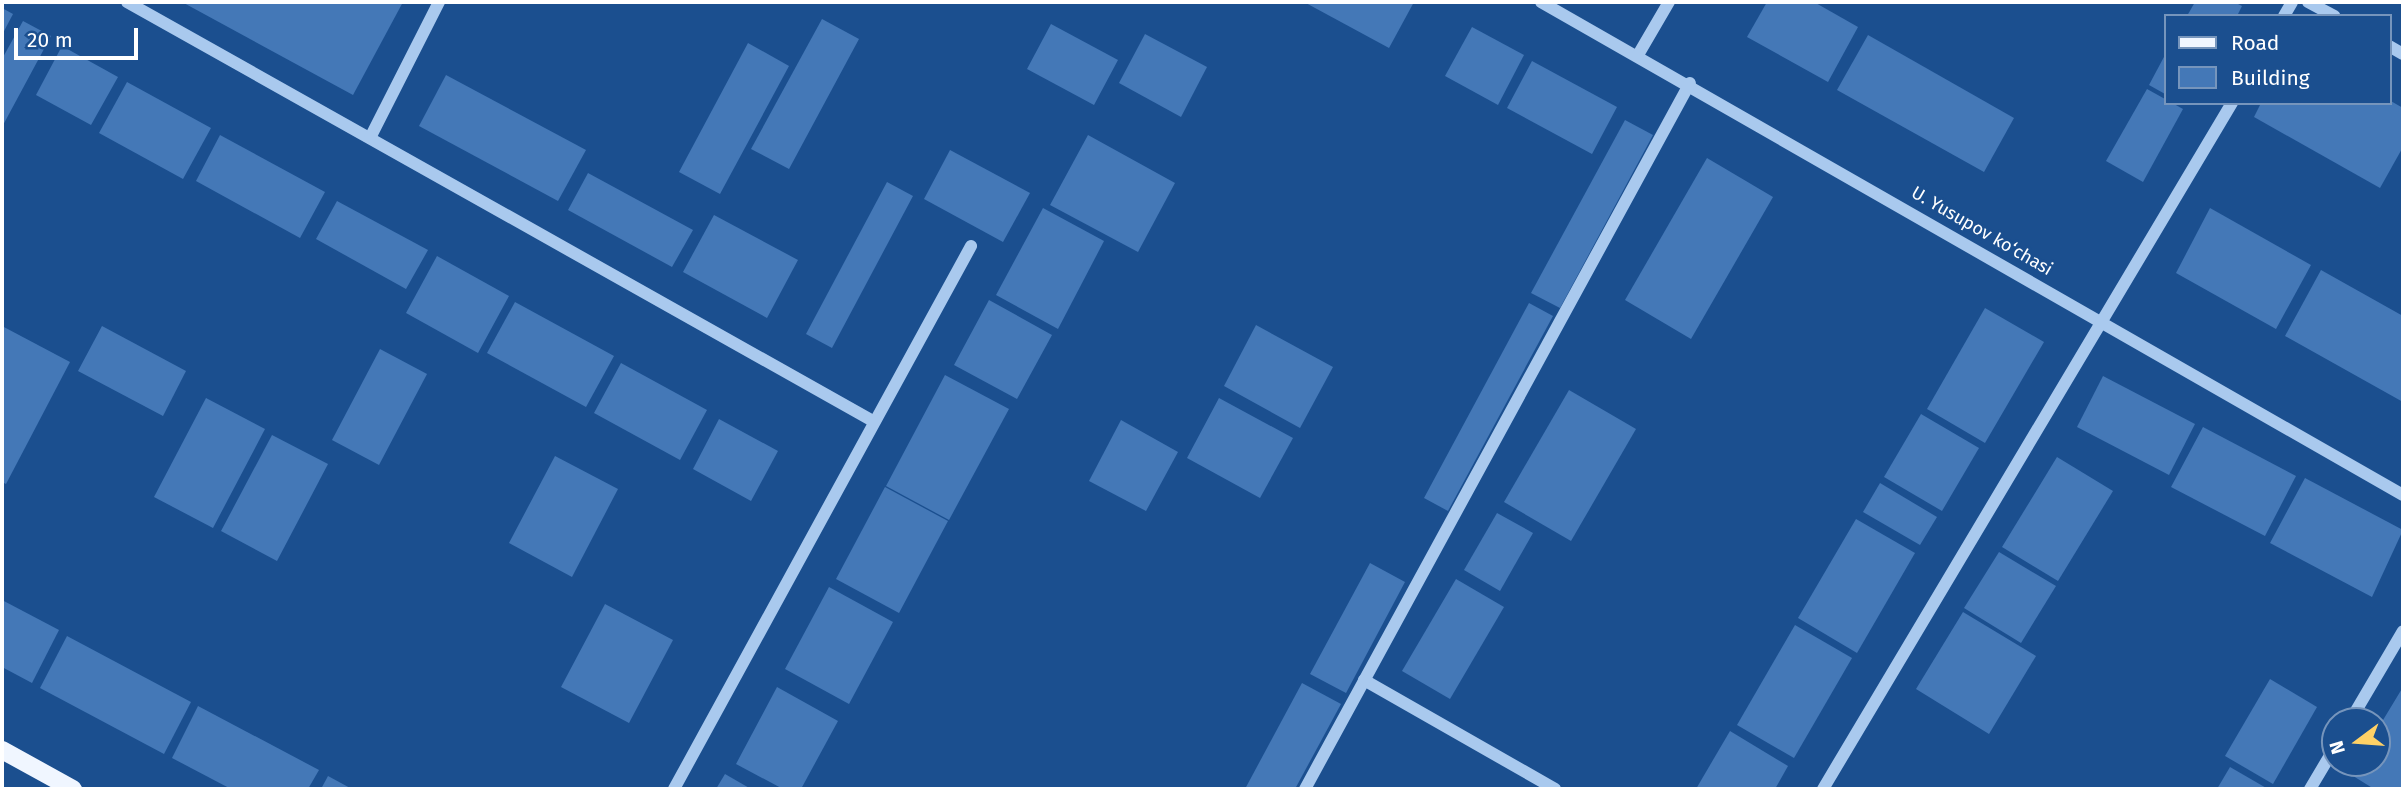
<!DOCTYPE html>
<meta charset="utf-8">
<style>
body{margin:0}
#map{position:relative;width:2405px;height:791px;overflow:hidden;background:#1b4f8f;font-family:"Fira Sans",sans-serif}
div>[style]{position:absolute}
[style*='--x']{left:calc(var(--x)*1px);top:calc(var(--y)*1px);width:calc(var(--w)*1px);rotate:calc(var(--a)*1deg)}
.building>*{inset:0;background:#4478b7}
.minor>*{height:12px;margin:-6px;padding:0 6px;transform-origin:6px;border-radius:6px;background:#a9c9ee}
.major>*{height:18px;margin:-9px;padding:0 9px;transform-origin:9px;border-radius:9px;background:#f0f6ff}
span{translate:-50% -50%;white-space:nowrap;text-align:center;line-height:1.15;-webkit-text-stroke:5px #1b4f8f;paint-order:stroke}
.street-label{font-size:18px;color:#fff}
.frame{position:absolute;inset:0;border:4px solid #fff;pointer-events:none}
.legend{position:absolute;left:2164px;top:14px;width:228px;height:91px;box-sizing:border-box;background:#1b4f8f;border:2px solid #7695bc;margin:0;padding:9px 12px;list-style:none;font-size:21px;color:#fff}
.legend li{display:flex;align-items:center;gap:14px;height:35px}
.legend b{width:35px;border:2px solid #7695bc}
.north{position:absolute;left:2321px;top:707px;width:70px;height:70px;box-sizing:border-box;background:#1b4f8f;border:2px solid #7695bc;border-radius:50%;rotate:254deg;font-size:19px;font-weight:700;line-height:28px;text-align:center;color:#fff}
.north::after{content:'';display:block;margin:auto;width:24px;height:32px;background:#ffd166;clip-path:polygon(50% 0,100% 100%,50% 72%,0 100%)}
.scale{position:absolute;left:14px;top:28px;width:124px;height:32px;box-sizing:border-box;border:4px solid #fff;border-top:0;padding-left:9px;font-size:21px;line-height:24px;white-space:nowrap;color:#fff;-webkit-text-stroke:5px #1b4f8f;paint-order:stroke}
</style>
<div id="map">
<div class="building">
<i style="clip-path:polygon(182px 2px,403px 2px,353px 95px)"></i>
<i style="clip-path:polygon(1304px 2px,1414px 2px,1389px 48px)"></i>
<i style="clip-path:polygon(1767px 2px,1814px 2px,1858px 27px,1828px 82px,1747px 37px)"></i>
<i style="clip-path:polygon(2195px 2px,2234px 2px,2242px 6px,2237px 16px,2187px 16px)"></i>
<i style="clip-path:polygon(2px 8px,13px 14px,2px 35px)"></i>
<i style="clip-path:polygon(822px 19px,859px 39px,789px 169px,751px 149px)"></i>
<i style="clip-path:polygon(23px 21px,51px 36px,2px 127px,2px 59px)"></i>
<i style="clip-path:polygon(1051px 24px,1118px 60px,1094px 105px,1027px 69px)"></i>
<i style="clip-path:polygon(1472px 27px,1524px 55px,1498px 105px,1445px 76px)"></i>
<i style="clip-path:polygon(1145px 34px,1207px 67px,1181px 117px,1119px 83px)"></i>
<i style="clip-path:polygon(1868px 35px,2014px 118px,1984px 172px,1837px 90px)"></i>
<i style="clip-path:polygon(748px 43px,789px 66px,720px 194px,679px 172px)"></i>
<i style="clip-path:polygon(62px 46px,118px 77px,91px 125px,36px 95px)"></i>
<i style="clip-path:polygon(2165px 55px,2165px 94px,2149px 85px)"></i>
<i style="clip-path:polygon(1532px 61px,1617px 107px,1592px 154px,1507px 108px)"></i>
<i style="clip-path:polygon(446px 75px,586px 150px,558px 201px,419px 126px)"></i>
<i style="clip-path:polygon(127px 82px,211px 128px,183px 179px,99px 133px)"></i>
<i style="clip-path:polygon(2147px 89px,2183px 109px,2143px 182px,2106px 161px)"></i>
<i style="clip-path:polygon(2389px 100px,2403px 108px,2403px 147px,2380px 188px,2254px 117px,2261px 103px)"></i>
<i style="clip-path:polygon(1625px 120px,1653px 135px,1560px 308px,1531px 293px)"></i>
<i style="clip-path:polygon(220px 135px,325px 192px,300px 238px,196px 181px)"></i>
<i style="clip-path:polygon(1088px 135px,1175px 183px,1138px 252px,1050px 205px)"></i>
<i style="clip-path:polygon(950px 150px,1030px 193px,1003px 242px,924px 199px)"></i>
<i style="clip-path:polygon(1707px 158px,1773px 197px,1691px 339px,1625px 300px)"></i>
<i style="clip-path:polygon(588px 173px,693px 230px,672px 267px,568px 210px)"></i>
<i style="clip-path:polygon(887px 182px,913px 196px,832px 348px,806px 334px)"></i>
<i style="clip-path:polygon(337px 201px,428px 250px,406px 289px,316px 239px)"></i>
<i style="clip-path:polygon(1043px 208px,1104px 241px,1058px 329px,996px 295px)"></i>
<i style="clip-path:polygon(2210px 208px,2311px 265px,2276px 329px,2176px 273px)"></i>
<i style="clip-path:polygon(714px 215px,798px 260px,767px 318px,683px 272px)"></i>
<i style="clip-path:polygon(437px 256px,509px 296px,478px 353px,406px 313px)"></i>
<i style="clip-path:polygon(2321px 270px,2403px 316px,2403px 402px,2285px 336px)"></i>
<i style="clip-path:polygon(989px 300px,1052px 335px,1017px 399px,954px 365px)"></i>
<i style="clip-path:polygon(515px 302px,614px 356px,586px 407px,487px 353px)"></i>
<i style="clip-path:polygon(1529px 303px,1553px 316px,1448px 511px,1424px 498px)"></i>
<i style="clip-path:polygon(1985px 308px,2044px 342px,1985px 443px,1927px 409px)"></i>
<i style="clip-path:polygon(1256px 325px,1333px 367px,1300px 428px,1224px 386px)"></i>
<i style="clip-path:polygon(2px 326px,70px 362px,6px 484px,2px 482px)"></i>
<i style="clip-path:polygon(102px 326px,186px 371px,163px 416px,78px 371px)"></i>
<i style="clip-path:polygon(380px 349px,427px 374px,379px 465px,332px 440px)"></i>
<i style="clip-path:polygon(621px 363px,707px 410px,680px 460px,594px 413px)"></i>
<i style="clip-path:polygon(945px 375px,1009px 409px,949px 520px,886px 486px)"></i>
<i style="clip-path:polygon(2103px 376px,2195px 424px,2169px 475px,2077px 427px)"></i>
<i style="clip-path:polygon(1569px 390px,1636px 429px,1571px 541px,1504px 502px)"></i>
<i style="clip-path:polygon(206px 398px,265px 429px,213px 528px,154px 497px)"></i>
<i style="clip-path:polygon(1219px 398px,1293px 438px,1260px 498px,1187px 458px)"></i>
<i style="clip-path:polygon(1921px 414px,1979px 448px,1942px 511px,1884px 477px)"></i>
<i style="clip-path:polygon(719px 419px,778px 451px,751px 501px,693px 469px)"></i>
<i style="clip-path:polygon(1121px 420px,1178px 452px,1146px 511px,1089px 481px)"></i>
<i style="clip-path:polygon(2203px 427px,2296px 476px,2265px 536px,2171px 487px)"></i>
<i style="clip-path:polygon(272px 435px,328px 464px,277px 561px,221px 531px)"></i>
<i style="clip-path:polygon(555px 456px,618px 489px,572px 577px,509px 543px)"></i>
<i style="clip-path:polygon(2057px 457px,2113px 491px,2058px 581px,2002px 547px)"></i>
<i style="clip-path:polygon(2305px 478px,2403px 530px,2372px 597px,2270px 543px)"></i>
<i style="clip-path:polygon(1880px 483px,1937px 517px,1920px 545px,1863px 512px)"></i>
<i style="clip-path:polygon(885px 487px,948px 521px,899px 613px,836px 579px)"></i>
<i style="clip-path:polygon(1497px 513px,1533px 533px,1500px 591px,1464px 570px)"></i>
<i style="clip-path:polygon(1856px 519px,1915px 553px,1857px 653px,1798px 618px)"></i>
<i style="clip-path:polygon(1999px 552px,2056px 586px,2021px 643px,1964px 608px)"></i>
<i style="clip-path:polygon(1370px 563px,1405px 582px,1346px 693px,1310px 674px)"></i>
<i style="clip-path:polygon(1456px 579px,1504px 607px,1450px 699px,1402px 671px)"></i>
<i style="clip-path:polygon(829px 587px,893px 622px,849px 704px,785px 669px)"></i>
<i style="clip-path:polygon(2px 600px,59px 630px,32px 683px,2px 667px)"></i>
<i style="clip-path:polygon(605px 604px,673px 640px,629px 723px,561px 687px)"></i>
<i style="clip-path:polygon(1963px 612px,2036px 656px,1989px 734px,1916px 689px)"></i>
<i style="clip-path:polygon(1795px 625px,1852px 658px,1794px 758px,1737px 725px)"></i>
<i style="clip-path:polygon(67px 636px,191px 702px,164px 754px,40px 688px)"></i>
<i style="clip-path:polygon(2270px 679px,2317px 707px,2273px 784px,2225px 756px)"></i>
<i style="clip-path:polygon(1302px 683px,1341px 704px,1295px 789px,1245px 789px)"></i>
<i style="clip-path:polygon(777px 687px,838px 721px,801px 789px,783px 789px,736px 764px)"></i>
<i style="clip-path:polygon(2403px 687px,2403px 789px,2374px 789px,2350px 774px,2357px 763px,2377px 763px,2377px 730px)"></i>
<i style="clip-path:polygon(198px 706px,319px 770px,308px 789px,231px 789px,172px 758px)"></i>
<i style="clip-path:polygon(1730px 731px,1788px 766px,1775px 789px,1696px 789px)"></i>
<i style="clip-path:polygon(2230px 767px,2268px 789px,2217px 789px)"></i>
<i style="clip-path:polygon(725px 774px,751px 789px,716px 789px)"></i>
<i style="clip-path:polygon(328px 776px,352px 789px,321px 789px)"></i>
</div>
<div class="minor">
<i style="--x:127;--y:2;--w:856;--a:29.32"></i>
<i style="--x:1541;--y:2;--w:993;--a:29.77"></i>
<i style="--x:2308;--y:2;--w:30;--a:28"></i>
<i style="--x:2284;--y:16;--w:16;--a:-60"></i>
<i style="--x:2389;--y:46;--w:16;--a:30"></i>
<i style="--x:1638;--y:55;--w:61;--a:-59.7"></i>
<i style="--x:370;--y:138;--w:153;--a:-63.1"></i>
<i style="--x:1364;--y:680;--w:220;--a:29.7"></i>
<i style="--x:2350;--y:721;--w:104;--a:-59.5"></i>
<i style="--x:674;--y:789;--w:619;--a:-61.32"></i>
<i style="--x:1305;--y:789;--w:804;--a:-61.4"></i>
<i style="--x:1823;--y:789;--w:799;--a:-59.2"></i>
<i style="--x:2310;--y:789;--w:49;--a:-59.2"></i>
</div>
<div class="major">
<i style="--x:2;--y:750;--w:81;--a:28.8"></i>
</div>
<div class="street-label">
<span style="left:1982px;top:231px;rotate:30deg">U. Yusupov ko‘chasi</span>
</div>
<div class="frame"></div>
<ul class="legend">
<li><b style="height:9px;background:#f0f6ff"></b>Road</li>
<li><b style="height:19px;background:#4478b7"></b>Building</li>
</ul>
<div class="north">N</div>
<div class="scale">20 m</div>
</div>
